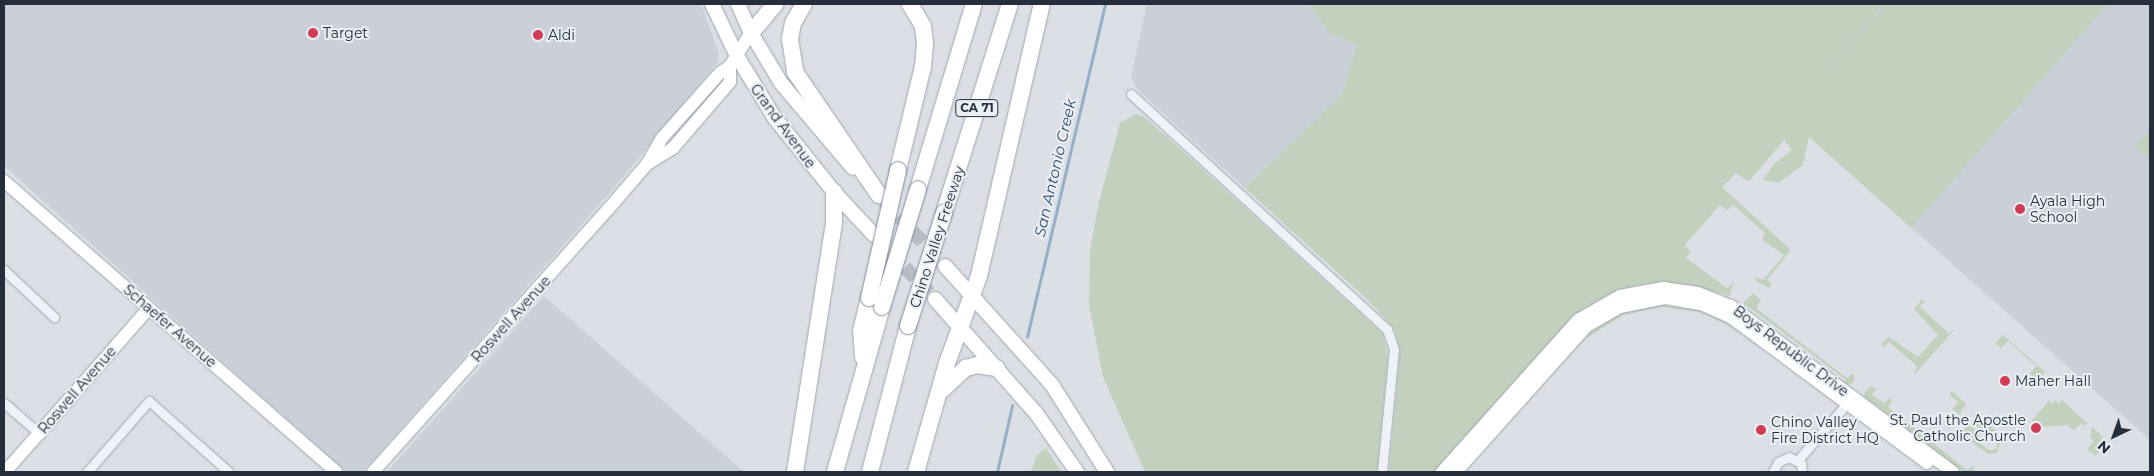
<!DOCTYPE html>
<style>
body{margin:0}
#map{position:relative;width:2154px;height:476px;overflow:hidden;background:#dce0e6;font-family:Montserrat,sans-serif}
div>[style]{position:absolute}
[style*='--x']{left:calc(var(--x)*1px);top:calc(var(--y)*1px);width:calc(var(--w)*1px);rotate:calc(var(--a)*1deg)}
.built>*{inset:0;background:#cacfd8}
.green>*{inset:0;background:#c2d1bd}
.stream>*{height:2.5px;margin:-1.25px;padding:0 1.25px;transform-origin:1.25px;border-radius:1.25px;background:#95afc8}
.primary-tunnel>*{height:14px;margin-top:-7px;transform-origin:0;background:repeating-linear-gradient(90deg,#b7bcc4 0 14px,transparent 0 21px)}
.roads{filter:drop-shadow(0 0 1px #a1a7b0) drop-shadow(0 0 1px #a1a7b0)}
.street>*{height:9px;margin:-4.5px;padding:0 4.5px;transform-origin:4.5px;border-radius:4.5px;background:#eef1f5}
.secondary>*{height:12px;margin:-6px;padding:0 6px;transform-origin:6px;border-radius:6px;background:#fff}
.primary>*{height:14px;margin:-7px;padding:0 7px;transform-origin:7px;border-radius:7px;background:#fff}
.highway>*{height:16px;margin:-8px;padding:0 8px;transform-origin:8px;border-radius:8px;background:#fff}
.bridges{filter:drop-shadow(0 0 1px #838e9d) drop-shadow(0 0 1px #838e9d)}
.highway-bridge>*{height:16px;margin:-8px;padding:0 8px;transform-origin:8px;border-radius:8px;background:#fff}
.dots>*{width:14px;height:14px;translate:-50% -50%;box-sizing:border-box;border:2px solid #ebeff4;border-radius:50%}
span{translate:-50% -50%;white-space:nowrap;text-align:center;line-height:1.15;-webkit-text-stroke:4px #ebeff4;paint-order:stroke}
.shield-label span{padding:1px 4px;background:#ebeff4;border:1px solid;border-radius:4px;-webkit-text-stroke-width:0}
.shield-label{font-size:12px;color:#252e3d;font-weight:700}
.poi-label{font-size:14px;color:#252e3d}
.left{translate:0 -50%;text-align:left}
.right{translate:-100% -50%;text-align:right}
.street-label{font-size:14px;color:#252e3d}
.water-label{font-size:15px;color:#2f4e71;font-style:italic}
.frame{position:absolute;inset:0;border:5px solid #252e3d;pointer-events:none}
.north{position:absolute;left:2089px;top:411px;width:50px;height:50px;-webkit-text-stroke:4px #ebeff4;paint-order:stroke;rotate:222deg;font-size:14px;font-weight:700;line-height:20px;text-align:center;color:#252e3d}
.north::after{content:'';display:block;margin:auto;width:18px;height:22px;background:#252e3d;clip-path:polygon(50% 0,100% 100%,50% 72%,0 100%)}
</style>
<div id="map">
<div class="built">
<i style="clip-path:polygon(4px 4px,701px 4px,719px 53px,717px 63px,620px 181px,363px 472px,346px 472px,4px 166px)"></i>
<i style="clip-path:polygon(1147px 4px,1309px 4px,1330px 34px,1357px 45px,1342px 94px,1245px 188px,1138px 90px,1131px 76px)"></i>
<i style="clip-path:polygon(1885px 4px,2150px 4px,2150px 440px,1786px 116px)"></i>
<i style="clip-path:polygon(544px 296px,744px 472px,387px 472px)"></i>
</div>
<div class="green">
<i style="clip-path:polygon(1309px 4px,1885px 4px,1823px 75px,1887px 4px,2108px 4px,1911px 228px,1809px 137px,1803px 165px,1778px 183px,1763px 180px,1775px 163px,1792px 150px,1784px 140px,1751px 179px,1748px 181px,1736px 173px,1722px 187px,1791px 250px,1767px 280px,1772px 284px,1769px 288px,1756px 281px,1756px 277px,1763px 280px,1784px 255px,1762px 240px,1765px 233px,1733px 205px,1727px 210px,1720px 205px,1684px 246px,1691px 251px,1686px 258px,1727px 288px,1733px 283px,1730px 296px,1691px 285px,1661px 282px,1635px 286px,1600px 299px,1568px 322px,1434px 472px,1389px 472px,1400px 350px,1395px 330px,1370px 302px,1245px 188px,1342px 94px,1357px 45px,1330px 34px)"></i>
<i style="clip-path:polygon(1135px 114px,1143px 116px,1177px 146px,1383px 334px,1388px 355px,1377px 472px,1145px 472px,1103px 377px,1089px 305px,1090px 250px,1099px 202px,1120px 123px)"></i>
<i style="clip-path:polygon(2150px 129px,2150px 160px,2135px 146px)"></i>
<i style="clip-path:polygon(1753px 293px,1761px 300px,1756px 308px,1847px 378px,1854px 373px,1854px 382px,1849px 385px,1845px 383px,1846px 380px,1769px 322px,1747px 306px,1744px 307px,1744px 302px)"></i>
<i style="clip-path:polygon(1922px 299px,1924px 301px,1920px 307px,1949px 333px,1955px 329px,1914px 375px,1917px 366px,1889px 342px,1884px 347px,1881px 344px,1889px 337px,1918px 357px,1938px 335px,1914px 309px)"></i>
<i style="clip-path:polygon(1661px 305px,1700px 310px,1722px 320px,1769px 356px,1724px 323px,1699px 312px,1661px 307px,1623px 315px,1585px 339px,1463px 472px,1590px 331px,1622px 313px)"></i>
<i style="clip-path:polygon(2003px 335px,2045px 372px,2039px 379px,2045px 388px,2030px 379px,2033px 377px,2030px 374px,2036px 366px,2008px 341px,2001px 348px,1995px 343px)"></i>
<i style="clip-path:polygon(1870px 386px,1876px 389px,1872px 395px,1884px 403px,1890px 398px,1892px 401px,1888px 407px,1967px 470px,1973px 466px,1974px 472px,1964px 472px,1865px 397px,1864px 393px)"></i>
<i style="clip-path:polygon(1952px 391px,1966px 404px,1959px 415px,1952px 409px,1958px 402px,1949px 395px)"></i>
<i style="clip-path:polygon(2055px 400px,2059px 404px,2062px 400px,2087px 423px,2085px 426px,2081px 423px,2074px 431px,2067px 425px,2037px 427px,2031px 421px,2049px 401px,2052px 404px)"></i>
<i style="clip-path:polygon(1978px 417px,1997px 431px,1994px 434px,1988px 429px,1987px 435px,1971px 421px)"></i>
<i style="clip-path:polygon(1969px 424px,1980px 434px,1976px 440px,1989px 450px,1996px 449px,1998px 438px,2002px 438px,1997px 453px,1988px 454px,1964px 436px,1963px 431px)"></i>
<i style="clip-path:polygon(2092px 427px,2109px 442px,2095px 456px,2087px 449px,2094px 441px,2090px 437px)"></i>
<i style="clip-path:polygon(1046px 448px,1057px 465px,1062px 472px,1031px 472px,1037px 455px)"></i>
</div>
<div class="stream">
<i style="--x:1027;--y:337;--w:342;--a:-76.8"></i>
<i style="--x:997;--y:472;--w:68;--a:-77.2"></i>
</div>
<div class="primary-tunnel">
<i style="--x:884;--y:201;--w:89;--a:46.8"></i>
<i style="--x:876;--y:237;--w:86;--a:46.4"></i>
</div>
<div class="roads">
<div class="street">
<i style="--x:1131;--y:94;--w:348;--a:42.6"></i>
<i style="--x:1387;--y:329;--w:21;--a:71"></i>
<i style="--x:1394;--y:349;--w:124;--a:95.6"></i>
<i style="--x:4;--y:270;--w:69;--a:43.2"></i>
<i style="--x:4;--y:403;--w:48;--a:40.7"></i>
<i style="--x:1798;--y:460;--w:78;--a:-49.2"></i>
<i style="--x:87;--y:472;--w:94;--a:-48.9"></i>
<i style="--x:149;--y:401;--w:107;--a:41.6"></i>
<i style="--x:1773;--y:472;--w:11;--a:-63"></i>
<i style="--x:1778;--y:462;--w:12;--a:-24"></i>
<i style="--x:1789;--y:457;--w:13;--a:27"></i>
<i style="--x:1801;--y:463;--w:9;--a:84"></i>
</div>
<div class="secondary">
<i style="--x:649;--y:163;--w:28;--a:-32"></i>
<i style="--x:673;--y:148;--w:87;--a:-49.2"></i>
<i style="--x:730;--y:82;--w:16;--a:-90"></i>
<i style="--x:4;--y:181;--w:441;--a:41.2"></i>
<i style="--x:5;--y:472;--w:218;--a:-48.7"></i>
<i style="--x:373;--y:472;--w:366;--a:-48.2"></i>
<i style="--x:617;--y:199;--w:46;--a:-49.4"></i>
<i style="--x:647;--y:164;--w:30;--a:-60"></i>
<i style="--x:662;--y:138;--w:87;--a:-48.3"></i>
<i style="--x:720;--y:73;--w:12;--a:-35"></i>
<i style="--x:730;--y:66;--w:39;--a:-58"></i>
<i style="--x:1442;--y:472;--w:204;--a:-48.2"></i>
<i style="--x:1578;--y:320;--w:48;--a:-29.7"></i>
<i style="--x:1620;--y:296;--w:44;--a:-10.5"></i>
<i style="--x:1663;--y:288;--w:35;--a:8"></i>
<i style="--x:1698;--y:293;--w:35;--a:22"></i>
<i style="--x:1731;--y:306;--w:277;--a:36.8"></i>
<i style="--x:1456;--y:472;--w:196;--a:-48.1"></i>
<i style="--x:1587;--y:326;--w:38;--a:-30"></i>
<i style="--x:1620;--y:307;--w:47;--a:-11.1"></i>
<i style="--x:1666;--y:298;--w:36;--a:10"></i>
<i style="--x:1701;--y:304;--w:34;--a:24"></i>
<i style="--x:1732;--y:318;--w:243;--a:36.6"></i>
</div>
<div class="primary">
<i style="--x:712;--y:4;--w:58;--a:64.3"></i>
<i style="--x:737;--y:56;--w:71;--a:58.8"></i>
<i style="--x:774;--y:117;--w:96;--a:51.3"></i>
<i style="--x:834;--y:192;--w:59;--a:47.1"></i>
<i style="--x:738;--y:4;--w:32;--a:66"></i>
<i style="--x:751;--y:33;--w:58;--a:59"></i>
<i style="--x:781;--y:83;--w:111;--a:49.7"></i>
<i style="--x:945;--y:266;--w:160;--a:48"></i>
<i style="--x:1052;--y:385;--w:103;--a:57.7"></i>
<i style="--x:935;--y:299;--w:152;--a:48.5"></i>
<i style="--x:1036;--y:413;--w:72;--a:55.2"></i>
</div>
<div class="highway">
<i style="--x:804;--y:4;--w:22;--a:120"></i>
<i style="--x:793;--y:23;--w:16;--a:101"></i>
<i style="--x:790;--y:39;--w:33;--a:81"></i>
<i style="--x:795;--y:72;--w:149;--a:55.7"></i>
<i style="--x:751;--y:33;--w:38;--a:-50"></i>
<i style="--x:898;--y:170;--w:106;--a:-76.4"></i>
<i style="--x:923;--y:67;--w:24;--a:-85"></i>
<i style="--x:925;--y:43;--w:17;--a:-97"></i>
<i style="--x:923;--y:26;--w:26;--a:-121"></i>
<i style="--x:918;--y:189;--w:193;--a:-73.2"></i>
<i style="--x:944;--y:213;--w:219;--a:-72.5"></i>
<i style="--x:863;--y:357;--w:26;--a:-94"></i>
<i style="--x:861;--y:331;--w:34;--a:-76"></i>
<i style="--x:942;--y:390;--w:33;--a:-43"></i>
<i style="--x:966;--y:368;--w:11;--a:-15"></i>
<i style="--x:977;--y:365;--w:20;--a:9"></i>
<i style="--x:795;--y:472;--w:253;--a:-81.1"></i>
<i style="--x:834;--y:222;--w:30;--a:-90"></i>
<i style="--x:835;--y:472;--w:172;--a:-74.1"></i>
<i style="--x:870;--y:472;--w:151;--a:-75.4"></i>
<i style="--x:916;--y:472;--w:113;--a:-74.1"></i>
<i style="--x:947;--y:363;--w:93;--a:-69.8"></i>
<i style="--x:979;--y:276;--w:279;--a:-77"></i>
</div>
</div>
<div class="bridges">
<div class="highway-bridge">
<i style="--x:869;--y:298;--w:131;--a:-77.2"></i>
<i style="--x:882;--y:307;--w:123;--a:-73"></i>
<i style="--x:908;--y:326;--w:119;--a:-72.3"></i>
</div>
</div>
<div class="dots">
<i style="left:313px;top:33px;background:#d13b55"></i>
<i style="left:538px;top:35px;background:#d13b55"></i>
<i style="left:2020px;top:209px;background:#d13b55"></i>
<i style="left:2005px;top:381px;background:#d13b55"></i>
<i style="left:2036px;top:428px;background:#d13b55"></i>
<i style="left:1761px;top:430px;background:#d13b55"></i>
</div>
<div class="shield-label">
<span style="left:977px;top:108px">CA 71</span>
</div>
<div class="poi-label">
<span class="left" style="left:323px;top:33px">Target</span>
<span class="left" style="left:548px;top:35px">Aldi</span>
<span class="left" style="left:2030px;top:209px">Ayala High<br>School</span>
<span class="left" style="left:2015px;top:381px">Maher Hall</span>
<span class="right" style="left:2026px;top:428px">St. Paul the Apostle<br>Catholic Church</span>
<span class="left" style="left:1771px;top:430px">Chino Valley<br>Fire District HQ</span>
</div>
<div class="street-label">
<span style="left:783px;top:126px;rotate:54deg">Grand Avenue</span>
<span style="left:937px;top:237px;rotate:-72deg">Chino Valley Freeway</span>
<span style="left:511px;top:319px;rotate:-48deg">Roswell Avenue</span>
<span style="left:170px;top:326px;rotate:41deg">Schaefer Avenue</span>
<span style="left:1791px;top:351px;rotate:37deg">Boys Republic Drive</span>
<span style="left:77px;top:390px;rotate:-49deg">Roswell Avenue</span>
</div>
<div class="water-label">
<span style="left:1055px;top:168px;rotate:-77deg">San Antonio Creek</span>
</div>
<div class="frame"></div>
<div class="north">N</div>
</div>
